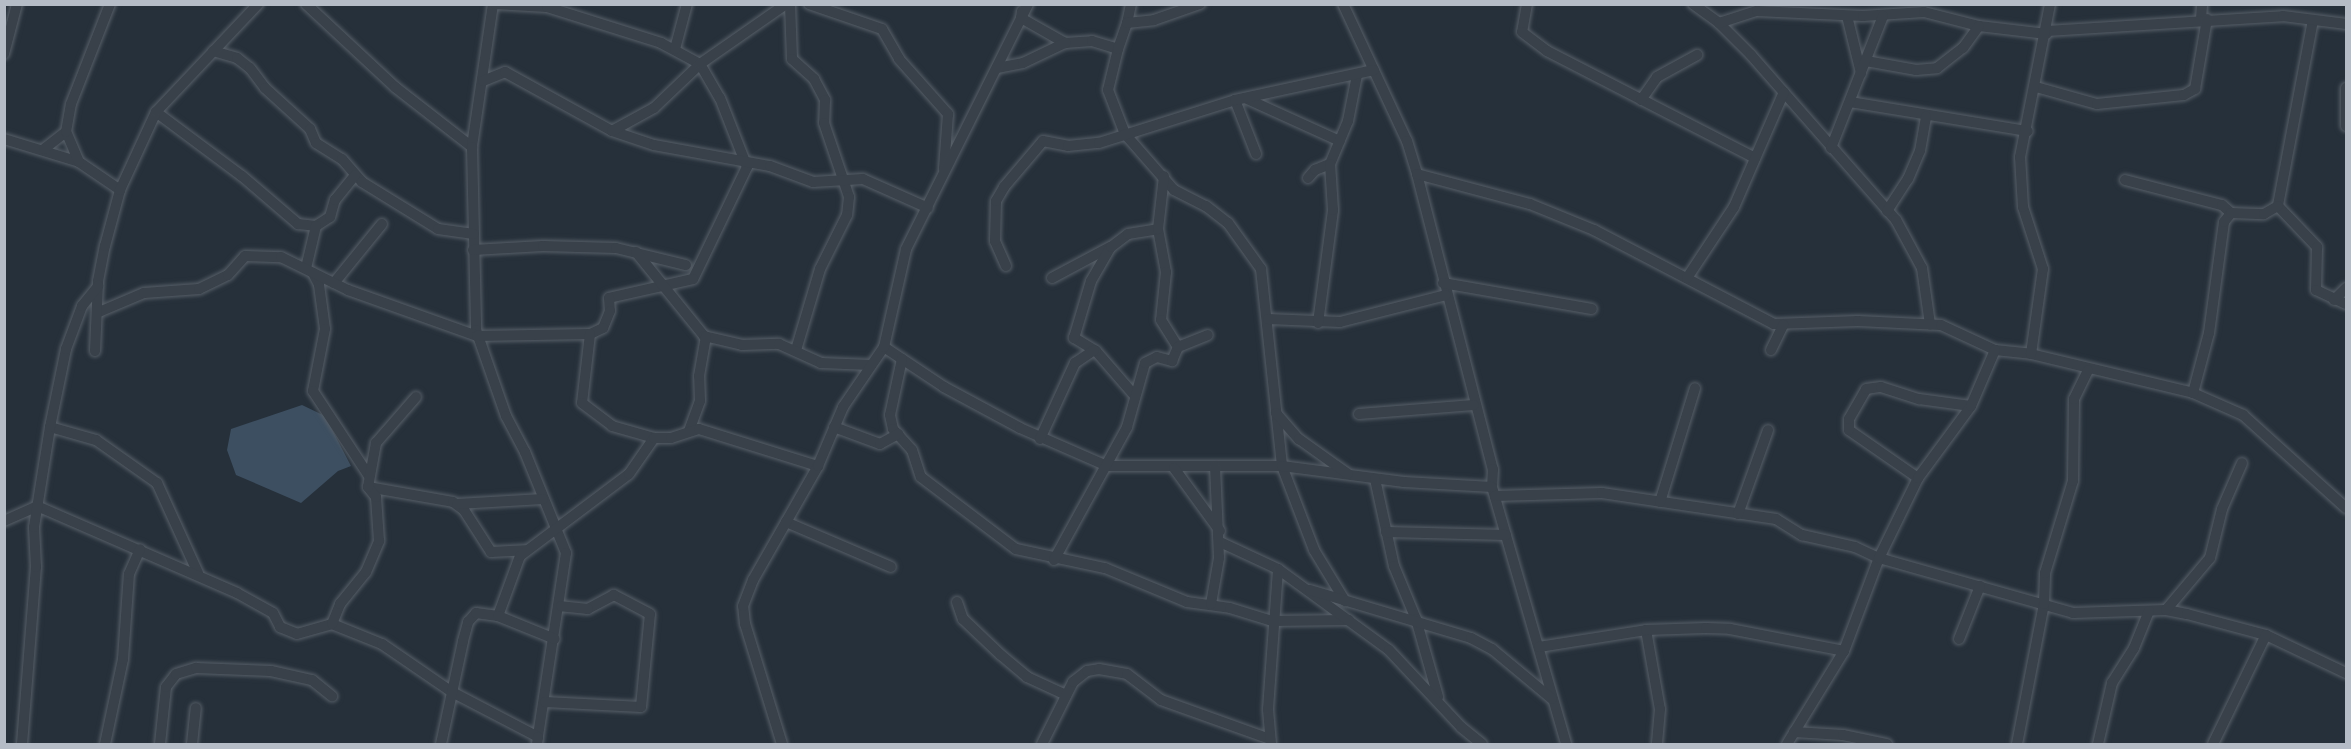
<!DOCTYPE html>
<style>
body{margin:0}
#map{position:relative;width:2351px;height:749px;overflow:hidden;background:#26303a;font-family:"Golos Text",sans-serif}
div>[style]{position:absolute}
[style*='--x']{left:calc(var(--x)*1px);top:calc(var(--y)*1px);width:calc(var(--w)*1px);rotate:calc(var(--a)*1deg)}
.water>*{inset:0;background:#3d4f61}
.roads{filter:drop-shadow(0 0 2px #575f68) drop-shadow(0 0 2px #575f68)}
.minor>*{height:10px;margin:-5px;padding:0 5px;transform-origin:5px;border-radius:5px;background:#39414a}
span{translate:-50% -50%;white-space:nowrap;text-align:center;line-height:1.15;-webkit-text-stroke:4.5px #1e262f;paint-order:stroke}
.frame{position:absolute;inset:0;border:6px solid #b5bcc6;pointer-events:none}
</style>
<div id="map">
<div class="water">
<i style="clip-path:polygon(302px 405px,325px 416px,351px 466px,338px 471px,301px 503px,236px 475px,227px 450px,231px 429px)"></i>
</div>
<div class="roads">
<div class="minor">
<i style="--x:306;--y:4;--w:122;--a:43"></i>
<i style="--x:395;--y:87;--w:98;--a:37.9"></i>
<i style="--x:493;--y:4;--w:145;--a:98.4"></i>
<i style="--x:472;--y:147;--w:183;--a:88.7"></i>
<i style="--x:476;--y:330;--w:91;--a:70.8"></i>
<i style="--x:506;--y:416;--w:41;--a:62.2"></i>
<i style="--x:525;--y:452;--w:109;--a:67.9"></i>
<i style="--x:566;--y:553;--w:186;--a:98.7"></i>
<i style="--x:495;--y:4;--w:52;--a:3.3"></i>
<i style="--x:547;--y:7;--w:120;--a:17.5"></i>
<i style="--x:661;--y:43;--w:44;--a:28.3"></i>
<i style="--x:700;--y:64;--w:39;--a:60"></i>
<i style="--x:720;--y:98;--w:74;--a:68.6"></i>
<i style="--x:747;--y:167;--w:124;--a:115.7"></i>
<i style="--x:693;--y:279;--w:86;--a:167.3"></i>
<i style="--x:609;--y:298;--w:13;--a:86"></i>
<i style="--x:610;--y:311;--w:18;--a:112"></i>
<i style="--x:603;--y:328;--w:14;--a:155"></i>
<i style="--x:790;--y:4;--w:55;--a:87.9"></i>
<i style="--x:792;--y:59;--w:30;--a:42"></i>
<i style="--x:814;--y:79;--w:24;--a:62"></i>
<i style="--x:825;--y:100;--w:23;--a:92"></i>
<i style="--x:824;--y:123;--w:78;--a:71.3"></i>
<i style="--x:849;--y:197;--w:18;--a:96"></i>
<i style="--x:847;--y:215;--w:60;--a:116.6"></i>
<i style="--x:820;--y:269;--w:84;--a:106.5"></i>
<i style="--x:809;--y:4;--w:77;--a:18.9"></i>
<i style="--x:882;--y:29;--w:34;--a:60"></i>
<i style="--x:899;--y:59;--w:74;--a:48.3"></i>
<i style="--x:948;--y:114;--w:55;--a:94.2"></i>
<i style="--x:1343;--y:4;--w:151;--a:65"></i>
<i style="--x:1407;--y:141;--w:34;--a:73"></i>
<i style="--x:1417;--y:174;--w:305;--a:75.6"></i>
<i style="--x:1493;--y:469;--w:18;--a:93"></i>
<i style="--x:1492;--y:487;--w:267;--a:73.9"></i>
<i style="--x:1527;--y:4;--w:28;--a:100"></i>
<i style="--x:1522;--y:32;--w:31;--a:37"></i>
<i style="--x:1547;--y:51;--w:234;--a:27.2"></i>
<i style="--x:1693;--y:4;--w:32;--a:36"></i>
<i style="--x:1719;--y:23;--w:45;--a:45"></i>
<i style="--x:1751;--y:55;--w:220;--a:48.7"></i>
<i style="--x:1896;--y:220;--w:55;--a:61.6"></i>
<i style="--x:1922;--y:268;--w:57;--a:81.9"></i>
<i style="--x:1022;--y:11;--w:7;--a:98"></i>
<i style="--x:1021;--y:18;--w:51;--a:29.6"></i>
<i style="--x:1065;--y:43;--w:27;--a:-4"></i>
<i style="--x:1092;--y:41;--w:27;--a:17"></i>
<i style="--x:1118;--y:49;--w:42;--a:103.7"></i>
<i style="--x:1108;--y:90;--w:47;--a:68.9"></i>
<i style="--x:1125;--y:134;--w:74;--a:48.8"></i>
<i style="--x:1174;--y:190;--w:36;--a:27"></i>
<i style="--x:1206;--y:206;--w:28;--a:38"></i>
<i style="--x:1228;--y:223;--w:57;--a:54.3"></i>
<i style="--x:1261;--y:269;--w:198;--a:83.9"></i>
<i style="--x:1282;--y:466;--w:90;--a:69.1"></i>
<i style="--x:1314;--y:550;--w:60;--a:58.7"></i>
<i style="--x:1847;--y:16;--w:59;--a:76.2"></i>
<i style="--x:2201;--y:19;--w:15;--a:-86"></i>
<i style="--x:2313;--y:20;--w:189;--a:100.7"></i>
<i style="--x:2278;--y:206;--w:57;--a:46.4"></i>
<i style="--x:2317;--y:247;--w:43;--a:91.3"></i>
<i style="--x:2316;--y:290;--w:33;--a:25"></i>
<i style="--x:1127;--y:23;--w:19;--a:-78"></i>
<i style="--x:1719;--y:23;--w:40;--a:-18"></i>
<i style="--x:1757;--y:11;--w:106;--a:2.7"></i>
<i style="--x:1863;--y:16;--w:61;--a:-3.8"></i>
<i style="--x:1924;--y:12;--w:57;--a:14.3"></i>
<i style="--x:1979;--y:26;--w:68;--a:6.7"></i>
<i style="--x:2047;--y:31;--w:236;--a:-3.6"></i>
<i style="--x:2283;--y:16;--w:64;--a:7.2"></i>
<i style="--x:675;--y:49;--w:47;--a:-75.1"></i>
<i style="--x:1118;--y:49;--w:28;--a:-71"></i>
<i style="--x:1127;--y:23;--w:27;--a:-6"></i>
<i style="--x:1154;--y:20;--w:49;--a:-19.2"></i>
<i style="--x:213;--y:51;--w:25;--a:16"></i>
<i style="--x:237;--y:58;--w:16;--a:38"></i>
<i style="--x:250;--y:68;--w:25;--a:53"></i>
<i style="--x:265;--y:88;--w:61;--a:42.3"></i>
<i style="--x:310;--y:129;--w:15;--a:67"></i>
<i style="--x:316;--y:143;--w:31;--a:32"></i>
<i style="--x:342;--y:159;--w:30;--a:49"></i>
<i style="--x:362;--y:182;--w:89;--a:31.7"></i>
<i style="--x:438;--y:229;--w:36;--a:8"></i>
<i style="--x:4;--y:54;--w:52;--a:-75.4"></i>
<i style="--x:1866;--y:61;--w:51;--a:10.2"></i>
<i style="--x:1916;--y:70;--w:21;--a:-5"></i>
<i style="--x:1937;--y:68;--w:33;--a:-38"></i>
<i style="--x:1963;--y:48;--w:27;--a:-54"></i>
<i style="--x:997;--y:68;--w:26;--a:-11"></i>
<i style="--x:1023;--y:63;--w:47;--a:-25.5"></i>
<i style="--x:483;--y:81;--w:24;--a:-22"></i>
<i style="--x:505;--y:72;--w:122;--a:28.9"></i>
<i style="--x:612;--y:131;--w:44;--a:18.4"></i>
<i style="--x:654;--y:145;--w:118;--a:10.3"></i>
<i style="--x:770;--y:166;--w:46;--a:20.4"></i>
<i style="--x:813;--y:182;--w:50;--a:-3.4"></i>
<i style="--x:863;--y:179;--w:71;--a:24"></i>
<i style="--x:2036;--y:87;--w:63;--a:15.6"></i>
<i style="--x:2097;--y:104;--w:87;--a:-5.9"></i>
<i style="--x:2184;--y:95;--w:13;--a:-29"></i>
<i style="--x:2195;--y:89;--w:71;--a:-80.3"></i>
<i style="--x:2346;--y:88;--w:38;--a:90"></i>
<i style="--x:1245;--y:98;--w:104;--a:24.4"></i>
<i style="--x:1235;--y:100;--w:58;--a:68.7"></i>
<i style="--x:1641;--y:100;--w:28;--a:-55"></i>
<i style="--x:1657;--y:77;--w:46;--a:-28.8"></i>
<i style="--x:1850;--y:102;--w:180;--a:9.3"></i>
<i style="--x:156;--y:112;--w:107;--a:36.7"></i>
<i style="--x:242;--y:176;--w:74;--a:40.6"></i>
<i style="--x:298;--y:224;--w:18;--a:6"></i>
<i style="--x:316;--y:226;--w:17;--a:-33"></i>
<i style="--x:330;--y:217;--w:18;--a:-74"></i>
<i style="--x:335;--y:200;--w:32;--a:-51"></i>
<i style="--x:612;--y:131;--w:48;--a:-28.7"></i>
<i style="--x:654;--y:108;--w:64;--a:-43.7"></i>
<i style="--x:700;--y:64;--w:105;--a:-34.9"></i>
<i style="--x:4;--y:139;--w:78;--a:17"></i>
<i style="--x:79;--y:162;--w:50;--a:34.3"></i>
<i style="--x:1831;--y:148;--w:142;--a:-68.5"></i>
<i style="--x:44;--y:149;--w:28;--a:-38"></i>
<i style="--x:79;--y:162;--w:33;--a:-113"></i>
<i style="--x:66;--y:132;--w:28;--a:-80"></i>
<i style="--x:71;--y:104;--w:107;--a:-68.7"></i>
<i style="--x:1417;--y:174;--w:117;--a:14.9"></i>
<i style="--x:1530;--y:204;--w:69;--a:22.1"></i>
<i style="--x:1594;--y:230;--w:203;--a:27.6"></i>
<i style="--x:1774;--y:324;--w:84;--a:-2"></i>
<i style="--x:1858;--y:321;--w:83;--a:2.8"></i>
<i style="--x:1941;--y:325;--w:60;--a:24.8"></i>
<i style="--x:1995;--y:350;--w:36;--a:6"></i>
<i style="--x:2031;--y:354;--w:167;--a:13.5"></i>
<i style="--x:2193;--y:393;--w:55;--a:23.7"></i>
<i style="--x:2243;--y:415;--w:139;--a:42.1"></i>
<i style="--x:1308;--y:178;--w:11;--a:-49"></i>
<i style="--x:1315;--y:170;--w:16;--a:-22"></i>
<i style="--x:1330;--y:164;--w:47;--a:-67.3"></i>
<i style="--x:1348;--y:121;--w:47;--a:-78.9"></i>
<i style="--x:2125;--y:180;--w:100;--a:14.5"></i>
<i style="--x:2222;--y:205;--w:12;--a:42"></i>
<i style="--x:1887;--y:211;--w:38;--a:-57"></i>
<i style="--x:1908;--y:179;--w:30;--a:-67"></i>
<i style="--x:1920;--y:151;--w:35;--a:-80"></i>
<i style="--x:1158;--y:229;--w:44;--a:79.5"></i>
<i style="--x:1166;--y:272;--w:48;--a:95.9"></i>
<i style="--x:1161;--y:320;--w:32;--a:58"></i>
<i style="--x:473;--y:250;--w:70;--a:-3.3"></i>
<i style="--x:543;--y:246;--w:73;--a:1.6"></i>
<i style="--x:616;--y:248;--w:72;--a:13.7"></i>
<i style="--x:636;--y:252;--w:108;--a:51"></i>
<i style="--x:704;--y:336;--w:39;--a:13"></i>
<i style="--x:742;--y:345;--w:37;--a:-2"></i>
<i style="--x:779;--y:344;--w:46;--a:24.3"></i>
<i style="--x:821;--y:363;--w:50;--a:2.3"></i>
<i style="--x:1006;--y:266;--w:27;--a:-114"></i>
<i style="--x:995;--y:241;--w:40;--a:-88.6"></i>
<i style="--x:996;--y:201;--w:16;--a:-60"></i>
<i style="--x:1004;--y:187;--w:60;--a:-49.7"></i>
<i style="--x:1043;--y:141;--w:25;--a:11"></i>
<i style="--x:1068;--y:146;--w:31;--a:-6"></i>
<i style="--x:1099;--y:143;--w:143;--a:-17.5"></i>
<i style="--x:1235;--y:100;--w:142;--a:-12.2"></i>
<i style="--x:306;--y:268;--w:43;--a:-76.6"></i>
<i style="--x:313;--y:273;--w:13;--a:63"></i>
<i style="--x:319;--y:285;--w:44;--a:82.2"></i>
<i style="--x:325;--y:329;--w:63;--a:101"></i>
<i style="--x:313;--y:391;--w:102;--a:56.6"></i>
<i style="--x:1052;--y:278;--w:66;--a:-28.1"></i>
<i style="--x:1687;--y:278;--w:85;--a:-56.5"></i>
<i style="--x:1734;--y:207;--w:125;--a:-66.5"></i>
<i style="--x:334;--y:283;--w:76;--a:-50.9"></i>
<i style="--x:1443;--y:283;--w:151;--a:9.9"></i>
<i style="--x:2334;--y:300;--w:17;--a:-45"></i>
<i style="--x:99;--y:312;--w:49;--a:-22.9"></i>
<i style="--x:144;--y:293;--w:55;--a:-4.2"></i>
<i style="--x:199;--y:289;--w:32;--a:-26"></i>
<i style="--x:228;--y:275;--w:25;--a:-48"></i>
<i style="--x:245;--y:256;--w:36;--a:2"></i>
<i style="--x:281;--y:257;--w:75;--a:26.2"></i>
<i style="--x:348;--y:290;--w:137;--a:19.6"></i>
<i style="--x:477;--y:336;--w:113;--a:-1"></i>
<i style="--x:590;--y:334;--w:69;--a:96.6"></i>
<i style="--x:582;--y:403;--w:38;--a:37"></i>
<i style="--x:612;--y:426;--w:44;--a:15.9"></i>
<i style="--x:1268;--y:319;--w:72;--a:2.4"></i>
<i style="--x:1340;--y:322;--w:109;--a:-14.3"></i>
<i style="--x:1318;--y:323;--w:114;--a:-82.4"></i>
<i style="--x:1333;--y:210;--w:46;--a:-93.7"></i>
<i style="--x:884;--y:347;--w:72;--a:33.7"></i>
<i style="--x:944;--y:387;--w:86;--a:28.3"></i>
<i style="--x:1020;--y:428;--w:95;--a:23.6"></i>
<i style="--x:1107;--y:466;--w:175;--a:0"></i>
<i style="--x:1282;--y:466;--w:123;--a:7.5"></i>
<i style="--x:1404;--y:482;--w:88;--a:3.3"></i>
<i style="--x:1771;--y:350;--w:28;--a:-64"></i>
<i style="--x:95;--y:351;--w:70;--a:-87.5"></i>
<i style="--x:98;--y:281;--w:36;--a:-79"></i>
<i style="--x:105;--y:246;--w:58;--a:-75"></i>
<i style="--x:120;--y:190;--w:86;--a:-65.2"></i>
<i style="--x:156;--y:112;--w:149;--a:-46.6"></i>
<i style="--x:2031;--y:354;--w:86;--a:-82"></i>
<i style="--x:2043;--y:269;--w:65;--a:-107.9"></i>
<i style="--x:2023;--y:207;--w:50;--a:-93.4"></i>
<i style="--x:2020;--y:157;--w:156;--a:-78.9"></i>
<i style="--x:902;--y:359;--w:57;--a:102.1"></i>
<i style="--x:890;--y:415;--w:14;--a:78"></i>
<i style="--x:893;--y:429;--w:28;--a:48"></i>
<i style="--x:912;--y:450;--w:28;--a:72"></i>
<i style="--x:921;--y:477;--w:119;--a:37.2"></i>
<i style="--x:1016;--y:549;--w:91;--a:12.1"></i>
<i style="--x:1105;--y:568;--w:89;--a:22.5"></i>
<i style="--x:1187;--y:602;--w:43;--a:7.9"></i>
<i style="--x:1230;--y:608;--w:44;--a:17.2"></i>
<i style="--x:1272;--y:621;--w:77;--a:-0.7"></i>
<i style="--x:2193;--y:393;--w:62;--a:-75.1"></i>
<i style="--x:2209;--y:333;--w:112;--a:-82.3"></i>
<i style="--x:2224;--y:222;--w:11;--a:-52"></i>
<i style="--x:2231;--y:213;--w:33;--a:2"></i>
<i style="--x:2264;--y:214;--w:16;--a:-30"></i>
<i style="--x:1135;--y:396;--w:60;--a:-130.9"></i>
<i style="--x:1096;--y:351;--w:26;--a:-149"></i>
<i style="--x:1074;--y:338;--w:59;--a:-73.4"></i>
<i style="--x:1091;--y:281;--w:39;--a:-60"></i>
<i style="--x:1111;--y:247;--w:21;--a:-37"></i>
<i style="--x:1128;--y:234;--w:30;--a:-9"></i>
<i style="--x:1158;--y:229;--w:53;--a:-83.5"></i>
<i style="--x:1276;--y:413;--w:35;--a:49"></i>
<i style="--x:1299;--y:439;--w:60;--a:35.5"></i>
<i style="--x:1359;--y:414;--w:115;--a:-4.5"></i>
<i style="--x:50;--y:427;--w:48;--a:15.8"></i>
<i style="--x:96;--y:440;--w:75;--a:35.2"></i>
<i style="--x:157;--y:483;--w:99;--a:65.5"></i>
<i style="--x:834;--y:427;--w:49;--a:20.3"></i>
<i style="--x:880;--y:444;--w:21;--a:-29"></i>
<i style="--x:689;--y:431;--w:32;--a:-70"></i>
<i style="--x:700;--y:401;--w:25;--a:-92"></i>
<i style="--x:699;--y:376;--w:40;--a:-80"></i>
<i style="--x:1040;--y:439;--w:84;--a:-65.3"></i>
<i style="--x:1075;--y:363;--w:23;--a:-34"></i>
<i style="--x:1174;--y:468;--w:78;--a:53.9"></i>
<i style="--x:1918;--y:478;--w:84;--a:-145.2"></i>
<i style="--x:1849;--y:430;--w:11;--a:-90"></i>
<i style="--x:1849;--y:419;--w:34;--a:-60"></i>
<i style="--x:1866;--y:389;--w:15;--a:-8"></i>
<i style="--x:1881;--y:387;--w:40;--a:18"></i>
<i style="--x:1919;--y:399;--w:52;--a:7.7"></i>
<i style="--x:1375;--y:479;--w:89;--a:77.7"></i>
<i style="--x:1394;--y:566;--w:57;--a:67.5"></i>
<i style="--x:1416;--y:619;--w:81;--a:74.2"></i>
<i style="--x:368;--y:487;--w:86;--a:10"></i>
<i style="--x:453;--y:502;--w:14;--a:36"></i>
<i style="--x:464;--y:510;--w:50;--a:57.3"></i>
<i style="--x:491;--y:552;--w:34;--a:-3"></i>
<i style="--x:1495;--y:496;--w:107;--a:-1.6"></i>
<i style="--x:1602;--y:493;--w:176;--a:8.5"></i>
<i style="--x:1776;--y:519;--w:31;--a:32"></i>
<i style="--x:1802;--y:535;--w:54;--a:12.8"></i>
<i style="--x:1855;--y:547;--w:26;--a:25"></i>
<i style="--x:1879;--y:558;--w:202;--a:15.8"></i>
<i style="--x:2073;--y:613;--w:93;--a:-1.8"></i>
<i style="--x:2166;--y:610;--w:21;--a:11"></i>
<i style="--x:2187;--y:614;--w:82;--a:14.9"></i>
<i style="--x:2266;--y:635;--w:89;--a:25.4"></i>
<i style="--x:1660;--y:502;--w:119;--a:-72.9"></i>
<i style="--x:457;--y:504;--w:86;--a:-3.3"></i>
<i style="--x:1738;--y:514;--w:89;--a:-70.3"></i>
<i style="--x:4;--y:521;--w:36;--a:-24"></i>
<i style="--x:37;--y:506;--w:218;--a:23.5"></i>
<i style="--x:237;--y:593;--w:41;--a:29.1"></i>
<i style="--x:273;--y:613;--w:16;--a:63"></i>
<i style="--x:280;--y:627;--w:18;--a:22"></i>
<i style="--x:297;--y:634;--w:36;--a:-16"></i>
<i style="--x:332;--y:624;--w:54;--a:21.8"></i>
<i style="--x:382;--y:644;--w:85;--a:34.4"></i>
<i style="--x:452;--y:692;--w:97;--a:27.6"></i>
<i style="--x:538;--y:737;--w:7;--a:98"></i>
<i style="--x:786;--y:522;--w:114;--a:23.2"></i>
<i style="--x:1386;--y:532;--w:120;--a:1.4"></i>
<i style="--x:1220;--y:542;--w:64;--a:25"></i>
<i style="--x:1278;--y:569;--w:137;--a:36.1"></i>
<i style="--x:1389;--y:650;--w:105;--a:46.9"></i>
<i style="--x:1461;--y:727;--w:27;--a:39"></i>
<i style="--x:1054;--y:560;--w:152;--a:-61.2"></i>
<i style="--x:1127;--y:427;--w:66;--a:-74.3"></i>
<i style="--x:1145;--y:363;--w:13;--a:-27"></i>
<i style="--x:1157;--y:357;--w:16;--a:15"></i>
<i style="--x:1172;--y:361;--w:15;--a:-67"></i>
<i style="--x:1178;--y:347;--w:32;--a:-22"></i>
<i style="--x:1310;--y:590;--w:168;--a:16.6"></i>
<i style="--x:1471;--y:638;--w:24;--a:28"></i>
<i style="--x:1492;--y:649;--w:78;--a:39.8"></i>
<i style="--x:957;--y:602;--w:18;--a:71"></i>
<i style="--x:963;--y:619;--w:52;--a:43.5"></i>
<i style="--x:1001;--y:655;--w:34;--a:40"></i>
<i style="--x:1027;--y:677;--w:43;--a:24.8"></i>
<i style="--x:1211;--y:604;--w:47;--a:-80.1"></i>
<i style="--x:1219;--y:558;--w:92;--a:-92.5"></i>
<i style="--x:2166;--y:610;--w:68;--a:-49.8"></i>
<i style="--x:2210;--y:558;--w:50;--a:-76.2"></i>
<i style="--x:2222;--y:509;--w:50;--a:-66.5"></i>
<i style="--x:498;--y:616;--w:64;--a:-69.9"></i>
<i style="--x:520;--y:556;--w:136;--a:-37"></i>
<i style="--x:629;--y:474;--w:44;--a:-55.2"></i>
<i style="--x:654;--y:438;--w:17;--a:0"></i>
<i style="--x:671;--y:438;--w:29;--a:-18"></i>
<i style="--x:699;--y:429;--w:125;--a:17.3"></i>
<i style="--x:332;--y:624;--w:22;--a:-68"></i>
<i style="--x:340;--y:604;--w:41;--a:-50.9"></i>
<i style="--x:366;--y:572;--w:34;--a:-67"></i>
<i style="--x:379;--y:541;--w:44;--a:-93.9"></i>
<i style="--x:376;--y:497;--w:13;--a:-129"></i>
<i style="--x:368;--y:487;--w:45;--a:-79.7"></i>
<i style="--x:376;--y:443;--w:61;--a:-49"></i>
<i style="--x:1646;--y:630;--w:80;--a:80"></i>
<i style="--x:1660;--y:709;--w:35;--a:95"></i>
<i style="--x:1959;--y:639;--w:57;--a:-68.4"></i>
<i style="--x:1539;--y:647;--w:108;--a:-9"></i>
<i style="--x:1646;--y:630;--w:60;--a:-1.9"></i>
<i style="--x:1706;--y:628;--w:24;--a:2"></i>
<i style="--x:1730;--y:629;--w:116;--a:10.9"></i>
<i style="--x:545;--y:702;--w:96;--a:3"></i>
<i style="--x:641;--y:707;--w:93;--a:-84.5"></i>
<i style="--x:650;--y:614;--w:41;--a:-152.2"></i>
<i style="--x:614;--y:595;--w:30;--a:152"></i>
<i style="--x:588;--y:609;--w:27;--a:-174"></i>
<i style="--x:1794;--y:732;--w:49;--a:3.5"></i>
<i style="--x:1843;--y:735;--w:45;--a:11.6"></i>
<i style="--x:22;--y:744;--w:178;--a:-85.5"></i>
<i style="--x:36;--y:567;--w:40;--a:-92.9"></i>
<i style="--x:34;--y:527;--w:101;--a:-80.9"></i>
<i style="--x:50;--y:427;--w:80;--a:-78.4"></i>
<i style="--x:66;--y:349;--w:46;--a:-69.6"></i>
<i style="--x:82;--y:306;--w:26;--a:-51"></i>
<i style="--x:105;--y:744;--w:87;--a:-78"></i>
<i style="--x:123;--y:659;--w:85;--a:-86"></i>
<i style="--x:129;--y:574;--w:27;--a:-66"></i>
<i style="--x:160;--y:744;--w:57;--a:-84"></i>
<i style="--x:166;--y:687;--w:16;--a:-52"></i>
<i style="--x:176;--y:674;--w:21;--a:-17"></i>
<i style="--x:196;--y:668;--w:75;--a:2.3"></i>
<i style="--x:271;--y:671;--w:42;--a:12.4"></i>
<i style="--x:312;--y:680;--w:26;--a:39"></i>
<i style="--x:192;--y:744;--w:36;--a:-84"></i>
<i style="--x:441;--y:744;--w:105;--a:-77.9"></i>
<i style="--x:463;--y:641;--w:20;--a:-75"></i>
<i style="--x:468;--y:622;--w:12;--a:-48"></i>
<i style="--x:476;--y:613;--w:22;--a:8"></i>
<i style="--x:498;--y:616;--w:61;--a:22"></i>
<i style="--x:782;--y:744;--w:126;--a:-107.1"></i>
<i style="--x:745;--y:624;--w:18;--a:-96"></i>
<i style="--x:743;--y:606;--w:28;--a:-69"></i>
<i style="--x:753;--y:580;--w:131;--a:-60.3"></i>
<i style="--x:818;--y:466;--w:64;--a:-67"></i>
<i style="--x:843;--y:407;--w:73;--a:-55.7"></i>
<i style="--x:884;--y:347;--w:100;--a:-77.3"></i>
<i style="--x:906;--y:249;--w:274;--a:-63.5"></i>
<i style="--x:1042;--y:744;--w:69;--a:-63.4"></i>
<i style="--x:1073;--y:682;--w:18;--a:-38"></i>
<i style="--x:1087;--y:671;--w:12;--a:-9"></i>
<i style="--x:1099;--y:669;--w:28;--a:10"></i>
<i style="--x:1127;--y:674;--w:43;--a:37.4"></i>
<i style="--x:1161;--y:700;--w:116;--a:19.7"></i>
<i style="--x:1271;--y:744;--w:35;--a:-95"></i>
<i style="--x:1268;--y:709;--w:140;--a:-85.9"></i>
<i style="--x:1787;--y:744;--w:109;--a:-58.5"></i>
<i style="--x:1844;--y:651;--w:99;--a:-69.4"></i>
<i style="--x:1879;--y:558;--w:89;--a:-64"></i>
<i style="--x:1918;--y:478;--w:89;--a:-53.6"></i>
<i style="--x:1971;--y:406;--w:61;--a:-66.8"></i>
<i style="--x:2017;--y:744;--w:143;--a:-79.1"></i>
<i style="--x:2044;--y:604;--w:31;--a:-88"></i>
<i style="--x:2045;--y:573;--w:96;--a:-73.1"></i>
<i style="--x:2073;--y:481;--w:82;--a:-89.3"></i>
<i style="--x:2074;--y:399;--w:32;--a:-64"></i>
<i style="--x:2098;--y:744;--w:63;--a:-77.1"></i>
<i style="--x:2112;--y:683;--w:41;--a:-57.8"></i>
<i style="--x:2134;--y:648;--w:40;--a:-68"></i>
<i style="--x:2213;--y:744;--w:121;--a:-64.1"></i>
</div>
</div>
<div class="frame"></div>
</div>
